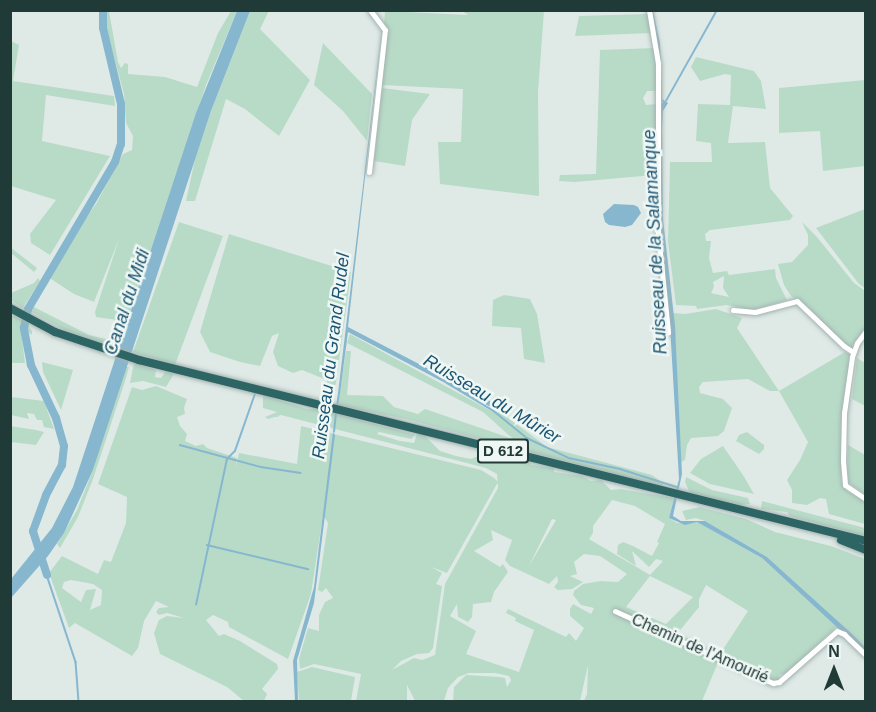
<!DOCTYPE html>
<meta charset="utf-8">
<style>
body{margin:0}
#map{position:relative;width:876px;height:712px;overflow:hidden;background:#dfeae7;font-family:Helvetica,sans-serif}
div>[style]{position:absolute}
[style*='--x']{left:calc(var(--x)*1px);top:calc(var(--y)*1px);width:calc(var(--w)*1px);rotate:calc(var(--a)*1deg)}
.green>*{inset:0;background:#b8dbc8}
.water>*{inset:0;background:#87b7cf}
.stream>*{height:1.5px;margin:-0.75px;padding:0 0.75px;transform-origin:0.75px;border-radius:0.75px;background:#87b7cf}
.river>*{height:8px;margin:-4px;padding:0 4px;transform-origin:4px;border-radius:4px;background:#87b7cf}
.roads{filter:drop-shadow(0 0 2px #a2b2af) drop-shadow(0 0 2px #a2b2af)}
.minor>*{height:5px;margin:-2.5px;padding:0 2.5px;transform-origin:2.5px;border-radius:2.5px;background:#fff}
.highway>*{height:8px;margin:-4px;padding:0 4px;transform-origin:4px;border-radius:4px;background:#2d6564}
span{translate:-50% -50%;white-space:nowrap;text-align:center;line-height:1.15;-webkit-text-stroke:5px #eff7f4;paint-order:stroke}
.shield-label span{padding:2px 4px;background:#eff7f4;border:2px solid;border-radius:4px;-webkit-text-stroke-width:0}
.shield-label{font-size:15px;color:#203a37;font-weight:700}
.street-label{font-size:16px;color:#203a37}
.water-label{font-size:18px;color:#1c5574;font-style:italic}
.frame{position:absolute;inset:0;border:12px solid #203a37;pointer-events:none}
.north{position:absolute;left:804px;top:640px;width:60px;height:60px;-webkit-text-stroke:4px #eff7f4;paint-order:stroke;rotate:0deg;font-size:16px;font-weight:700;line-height:24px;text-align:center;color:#203a37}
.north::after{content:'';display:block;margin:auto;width:21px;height:27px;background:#203a37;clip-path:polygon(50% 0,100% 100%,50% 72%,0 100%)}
</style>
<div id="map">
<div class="green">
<i style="clip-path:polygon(105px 11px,109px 11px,118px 62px,121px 68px,125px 63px,128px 64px,128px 74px,165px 77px,197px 87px,218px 33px,231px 11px,237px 11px,206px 85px,153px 249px,124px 331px,118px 336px,117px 320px,96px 317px,95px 312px,119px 239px,94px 302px,74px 294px,48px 277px,68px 242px,96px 204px,123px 154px,132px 150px,133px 136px,126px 123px,124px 94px,105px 23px)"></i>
<i style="clip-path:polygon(250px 11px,269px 11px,260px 29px,310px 80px,279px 136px,245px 109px,226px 99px,195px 201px,186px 201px,195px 159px,211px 111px)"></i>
<i style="clip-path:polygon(385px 11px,468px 15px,462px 11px,544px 11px,538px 92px,539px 196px,440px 184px,438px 142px,461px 142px,463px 89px,382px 85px,387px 28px,384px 24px)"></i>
<i style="clip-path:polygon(649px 14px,652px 33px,575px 36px,579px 16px)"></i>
<i style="clip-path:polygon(11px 41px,19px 45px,13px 81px,114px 96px,115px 106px,46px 95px,42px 141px,110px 156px,50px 255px,31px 243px,30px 234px,56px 200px,11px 186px)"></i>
<i style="clip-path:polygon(323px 43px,372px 94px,367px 141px,343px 111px,314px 85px)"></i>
<i style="clip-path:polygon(654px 48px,657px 91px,647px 91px,643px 98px,646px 105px,657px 104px,654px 175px,575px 182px,559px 181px,560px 175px,596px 174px,600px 50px)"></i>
<i style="clip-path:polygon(evenodd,696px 57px,754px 71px,761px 81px,766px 109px,733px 106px,728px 143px,765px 142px,770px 188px,793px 216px,790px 220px,710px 230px,705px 234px,706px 241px,711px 241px,709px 258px,713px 273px,727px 271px,729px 275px,775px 269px,776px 278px,787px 300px,754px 310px,727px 305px,697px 309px,696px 306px,676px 305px,668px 241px,670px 162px,712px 162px,711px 143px,696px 141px,698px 104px,730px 105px,731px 75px,725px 74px,700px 81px,691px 67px,696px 57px,724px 276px,723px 288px,729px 297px,711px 293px,714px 287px,713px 282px,724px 276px)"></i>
<i style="clip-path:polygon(865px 80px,865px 166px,823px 171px,820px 131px,779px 133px,779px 88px)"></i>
<i style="clip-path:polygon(382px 88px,430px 94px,412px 120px,405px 166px,374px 161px)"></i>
<i style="clip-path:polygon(865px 209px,866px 209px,865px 288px,859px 284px,816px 228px)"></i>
<i style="clip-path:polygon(179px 222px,223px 236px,175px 365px,133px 352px)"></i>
<i style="clip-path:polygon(802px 222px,817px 237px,854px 283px,865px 291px,865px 328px,851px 347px,846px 346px,805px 305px,791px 296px,784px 285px,778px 264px,792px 262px,808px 245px,808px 235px)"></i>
<i style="clip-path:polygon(229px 234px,351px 272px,335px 390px,326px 387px,327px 380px,302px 370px,293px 373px,278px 366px,273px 352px,279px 333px,272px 336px,260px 366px,240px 362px,210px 352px,200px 332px)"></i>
<i style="clip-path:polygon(10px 247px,37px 268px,34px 272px,11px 253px)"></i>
<i style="clip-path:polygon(38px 278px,40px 281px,23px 308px,11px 300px,11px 293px,34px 283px)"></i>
<i style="clip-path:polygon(504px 295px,530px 299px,537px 314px,545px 363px,524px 359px,521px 328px,492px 326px,493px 300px)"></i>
<i style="clip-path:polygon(32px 306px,89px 335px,114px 341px,115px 345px,111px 347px,65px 330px,30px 311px)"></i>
<i style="clip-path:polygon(716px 309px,742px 318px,737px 328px,779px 391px,845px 352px,851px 355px,842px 412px,841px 482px,847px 491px,865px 502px,865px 524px,829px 514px,826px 499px,820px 498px,807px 505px,792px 503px,792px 490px,787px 480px,800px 460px,808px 442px,779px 391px,770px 391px,748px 379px,703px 382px,699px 387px,700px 393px,723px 399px,732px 408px,724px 431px,718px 436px,691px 438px,687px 445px,685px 460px,681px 462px,673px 313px,685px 314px)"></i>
<i style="clip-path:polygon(10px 314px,26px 322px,32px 331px,32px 335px,23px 328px,21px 331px,25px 363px,11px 363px)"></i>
<i style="clip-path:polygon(350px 334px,493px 412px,495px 408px,547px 447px,652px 475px,663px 483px,663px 487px,406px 419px,338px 405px,346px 351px,351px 351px,347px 395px,383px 396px,394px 407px,418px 414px,425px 409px,513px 439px,483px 412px,347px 343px)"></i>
<i style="clip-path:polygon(857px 358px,865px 363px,865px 406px,852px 399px)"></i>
<i style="clip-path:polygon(42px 362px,73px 370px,61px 410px,43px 372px)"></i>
<i style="clip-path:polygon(134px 363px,156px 370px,155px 377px,161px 378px,166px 371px,174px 374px,166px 387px,143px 381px,130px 383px)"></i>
<i style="clip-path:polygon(126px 367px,129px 367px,126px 378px,93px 479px,78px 517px,60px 548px,57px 544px,77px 510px,93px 470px)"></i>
<i style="clip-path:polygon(evenodd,156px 386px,187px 399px,184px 408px,185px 414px,177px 417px,180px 426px,187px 434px,185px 441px,196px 446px,203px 444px,207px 448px,237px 458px,236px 467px,239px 453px,297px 464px,301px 426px,481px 470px,494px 478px,498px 482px,447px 573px,431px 567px,442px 573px,436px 584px,442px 586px,433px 648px,429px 653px,417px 654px,401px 661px,392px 670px,414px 658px,422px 660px,435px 655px,445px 584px,498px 488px,497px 474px,486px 468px,281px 415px,268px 419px,265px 417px,277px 412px,263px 408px,263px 395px,307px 409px,320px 409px,415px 435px,411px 439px,379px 432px,377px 434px,400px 441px,414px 443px,417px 434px,423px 434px,440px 451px,456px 456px,471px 459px,483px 454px,505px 456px,529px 461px,531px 465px,554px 468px,554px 472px,582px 476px,591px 481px,601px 480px,611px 490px,620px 489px,674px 498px,669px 518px,677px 523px,698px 522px,762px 558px,839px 627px,835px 628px,787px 673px,779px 675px,778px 680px,769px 680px,720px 654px,748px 611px,706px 585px,699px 599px,699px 607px,677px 634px,689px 639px,690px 646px,719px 660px,702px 701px,584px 701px,587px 694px,588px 665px,580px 701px,453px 701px,454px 687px,466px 675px,499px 677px,505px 678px,507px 687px,511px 680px,509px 676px,495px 673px,469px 673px,458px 677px,448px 688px,444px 701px,415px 701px,407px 685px,407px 701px,356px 701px,361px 674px,314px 664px,300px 669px,299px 659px,308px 628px,319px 631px,319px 615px,325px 602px,333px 598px,326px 588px,322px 592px,318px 590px,328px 523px,323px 515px,311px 594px,288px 659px,229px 627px,228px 622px,213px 615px,206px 620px,219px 636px,224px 634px,240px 641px,277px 664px,278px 669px,262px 689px,267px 694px,264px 701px,244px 701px,227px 687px,160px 654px,154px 633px,159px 620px,167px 616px,184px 618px,167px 613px,159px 615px,156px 612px,159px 608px,169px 607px,156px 601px,144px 621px,138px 648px,132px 656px,75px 623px,69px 628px,49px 573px,62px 556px,98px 574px,104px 560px,111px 562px,126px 523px,127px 497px,98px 484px,132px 387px,142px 390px,156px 386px,612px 500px,635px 506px,665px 524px,657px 542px,659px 543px,652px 556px,633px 546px,623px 542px,618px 545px,617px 554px,636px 566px,632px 551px,649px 567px,656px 559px,663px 561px,650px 575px,589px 539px,593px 533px,593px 526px,612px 500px,156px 386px,552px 519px,556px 520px,529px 566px,552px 519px,156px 386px,491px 530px,512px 540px,505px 560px,510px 566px,549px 584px,557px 576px,558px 582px,554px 587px,558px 590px,572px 589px,583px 582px,570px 576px,577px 574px,574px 562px,584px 554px,600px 556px,627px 574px,618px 582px,601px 581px,583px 584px,574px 591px,573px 595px,581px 605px,594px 608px,591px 614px,573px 604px,570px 609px,570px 616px,584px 628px,576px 641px,569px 633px,566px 637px,508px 609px,506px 613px,516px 618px,515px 621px,534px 630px,519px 672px,466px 654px,476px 631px,450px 616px,457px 604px,458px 617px,468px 622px,472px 617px,473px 604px,491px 602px,494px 592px,508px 572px,503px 564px,500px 567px,474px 551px,493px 540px,491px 530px,156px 386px,650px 576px,693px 597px,666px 624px,626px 607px,650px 576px,156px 386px,71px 580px,93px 584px,102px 590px,101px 605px,90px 610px,96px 589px,86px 590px,81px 602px,62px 588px,64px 582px,71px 580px)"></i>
<i style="clip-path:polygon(11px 397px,44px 401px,54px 429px,44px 427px,42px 420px,37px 420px,34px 414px,27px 413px,29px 419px,11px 415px)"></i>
<i style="clip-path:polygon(10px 426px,36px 430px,44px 432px,36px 445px,11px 442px)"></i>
<i style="clip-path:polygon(747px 432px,764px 445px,764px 449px,759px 454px,736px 441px,739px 435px)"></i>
<i style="clip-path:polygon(848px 445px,865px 455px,865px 495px,847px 481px)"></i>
<i style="clip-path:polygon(723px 446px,743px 475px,754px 494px,710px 484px,690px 473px,701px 459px)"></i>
<i style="clip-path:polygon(686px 477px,712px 490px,748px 498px,750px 504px,740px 505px,690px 493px,685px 482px)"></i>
<i style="clip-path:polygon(762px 501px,865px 528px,865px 536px,790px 516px,787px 512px,761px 509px)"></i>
<i style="clip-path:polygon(700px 507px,746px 519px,775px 532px,831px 546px,865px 559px,865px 647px,767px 557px,705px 521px,696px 518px,686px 520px,682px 511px)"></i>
<i style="clip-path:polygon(312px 667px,355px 677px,351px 701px,299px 701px,297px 672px)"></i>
</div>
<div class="water">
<i style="clip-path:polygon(237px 11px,250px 11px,211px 111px,93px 470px,64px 533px,48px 556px,11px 598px,11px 579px,52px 528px,73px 487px,196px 113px)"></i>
<i style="clip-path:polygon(384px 11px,348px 327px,490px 401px,491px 407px,348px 332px,340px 393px,338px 393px)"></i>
<i style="clip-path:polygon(650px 11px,653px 11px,660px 43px,662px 99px,668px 103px,663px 111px,662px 128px,663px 219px,675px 326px,682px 474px,673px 516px,681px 521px,705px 521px,767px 557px,852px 634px,865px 647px,865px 653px,762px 558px,697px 522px,685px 525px,669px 518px,679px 479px,670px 326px,659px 235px,659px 105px,663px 102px,659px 100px,658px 53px)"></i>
<i style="clip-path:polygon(614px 204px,634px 205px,638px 207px,641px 213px,632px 225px,625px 227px,609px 225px,605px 222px,603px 214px)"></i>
<i style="clip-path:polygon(333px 432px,335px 435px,314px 603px,297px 660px,298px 701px,295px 701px,293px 661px,314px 587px)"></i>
</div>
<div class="stream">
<i style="--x:666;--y:101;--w:104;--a:-60.7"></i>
<i style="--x:447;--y:383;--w:55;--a:30.8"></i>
<i style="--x:494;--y:411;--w:43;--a:39.3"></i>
<i style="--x:527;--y:438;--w:47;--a:25.5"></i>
<i style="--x:569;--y:458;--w:52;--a:12.2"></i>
<i style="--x:620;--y:469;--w:60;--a:17.5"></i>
<i style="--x:337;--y:406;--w:13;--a:-81"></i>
<i style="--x:334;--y:432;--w:19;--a:-84"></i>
<i style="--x:180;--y:445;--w:84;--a:15.2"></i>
<i style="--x:261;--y:467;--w:40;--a:8.5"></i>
<i style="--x:207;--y:545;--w:104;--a:13.4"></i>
<i style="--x:47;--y:575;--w:92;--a:71.6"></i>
<i style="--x:76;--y:662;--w:40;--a:85.7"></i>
<i style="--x:196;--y:605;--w:149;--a:-78"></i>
<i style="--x:227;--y:459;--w:11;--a:-45"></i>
<i style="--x:235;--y:451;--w:64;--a:-70.7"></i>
</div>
<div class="river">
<i style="--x:47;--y:575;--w:46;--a:-107.7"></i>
<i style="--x:33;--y:531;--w:38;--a:-70"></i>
<i style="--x:46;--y:495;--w:34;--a:-62"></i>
<i style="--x:62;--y:465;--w:19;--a:-84"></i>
<i style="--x:64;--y:446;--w:29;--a:-106"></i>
<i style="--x:56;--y:418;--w:59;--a:-115.3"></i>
<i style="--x:31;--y:365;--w:38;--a:-101"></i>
<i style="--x:24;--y:328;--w:19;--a:-78"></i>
<i style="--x:28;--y:309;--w:171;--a:-59.4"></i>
<i style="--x:115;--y:162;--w:19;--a:-72"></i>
<i style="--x:121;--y:144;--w:40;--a:-90"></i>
<i style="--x:121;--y:104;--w:78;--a:-103.3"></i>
<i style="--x:103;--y:28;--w:18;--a:-90"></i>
</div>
<div class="roads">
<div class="minor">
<i style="--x:649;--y:10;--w:54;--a:80.4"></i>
<i style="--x:658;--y:63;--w:170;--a:90"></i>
<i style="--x:658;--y:233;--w:100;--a:84.2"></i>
<i style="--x:369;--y:172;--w:143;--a:-83.6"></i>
<i style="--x:385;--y:30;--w:25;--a:-127"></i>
<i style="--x:733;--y:310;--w:22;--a:5"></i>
<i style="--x:755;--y:312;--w:43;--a:-14.7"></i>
<i style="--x:797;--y:301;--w:65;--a:43.8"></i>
<i style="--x:844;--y:346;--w:11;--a:34"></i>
<i style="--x:866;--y:331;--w:15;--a:127"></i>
<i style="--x:857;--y:343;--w:15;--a:110"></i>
<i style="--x:852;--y:357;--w:57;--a:98.1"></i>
<i style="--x:844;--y:413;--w:48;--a:91.2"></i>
<i style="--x:843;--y:461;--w:24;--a:85"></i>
<i style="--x:845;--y:485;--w:25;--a:34"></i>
<i style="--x:615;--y:611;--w:174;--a:24.5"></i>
<i style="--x:773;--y:683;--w:6;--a:-9"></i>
<i style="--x:779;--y:682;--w:77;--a:-41.3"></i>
<i style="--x:837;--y:631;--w:8;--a:23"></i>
<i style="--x:844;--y:634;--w:30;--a:44"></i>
</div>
<div class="highway">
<i style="--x:10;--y:308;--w:51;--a:28.1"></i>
<i style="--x:55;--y:332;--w:89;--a:18.4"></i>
<i style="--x:139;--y:360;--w:749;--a:13.98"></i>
<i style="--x:841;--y:540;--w:27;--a:22"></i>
</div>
</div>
<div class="shield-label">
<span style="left:503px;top:451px">D 612</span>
</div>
<div class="street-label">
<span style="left:700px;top:649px;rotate:24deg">Chemin de l'Amourié</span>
</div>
<div class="water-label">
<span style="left:655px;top:242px;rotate:-93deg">Ruisseau de la Salamanque</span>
<span style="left:127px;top:302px;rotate:-72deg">Canal du Midi</span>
<span style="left:331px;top:356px;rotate:-83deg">Ruisseau du Grand Rudel</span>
<span style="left:492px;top:399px;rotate:31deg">Ruisseau du Mûrier</span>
</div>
<div class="frame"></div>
<div class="north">N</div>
</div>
